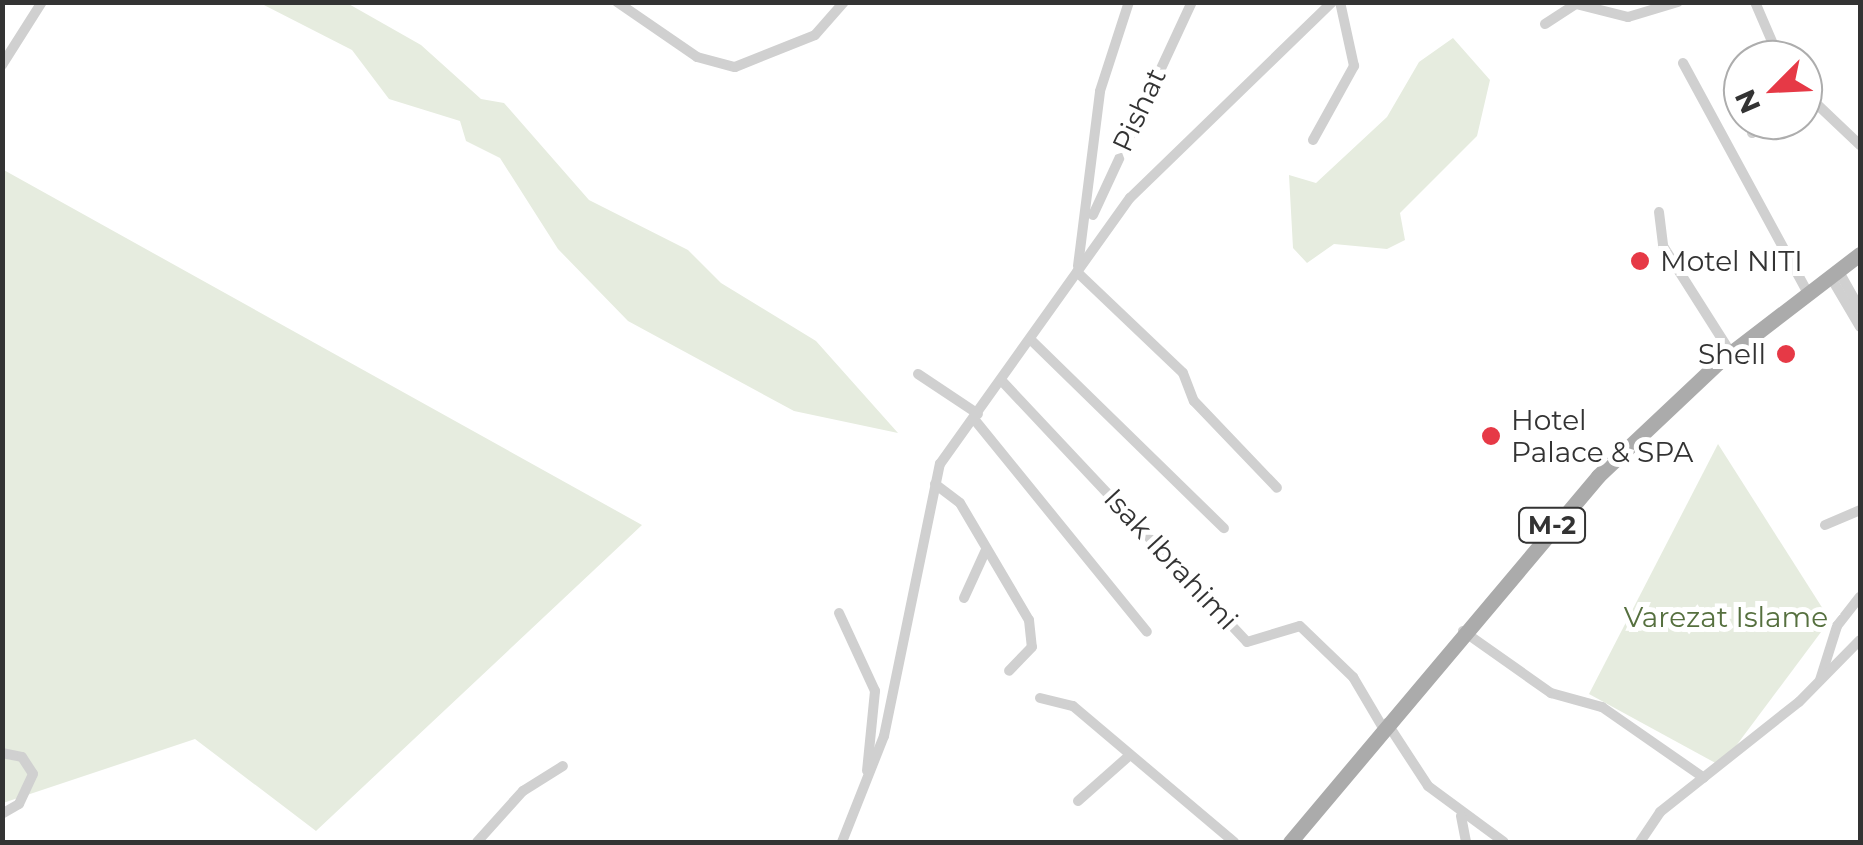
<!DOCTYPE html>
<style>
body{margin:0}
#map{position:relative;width:1863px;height:845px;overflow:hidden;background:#fff;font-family:Montserrat,sans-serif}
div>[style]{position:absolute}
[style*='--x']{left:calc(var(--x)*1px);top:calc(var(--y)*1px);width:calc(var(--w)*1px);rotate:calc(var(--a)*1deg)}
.green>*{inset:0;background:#e6ecdf}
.street>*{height:10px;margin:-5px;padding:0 5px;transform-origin:5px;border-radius:5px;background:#d0d0d0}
.primary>*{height:15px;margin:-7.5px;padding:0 7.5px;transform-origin:7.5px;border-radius:7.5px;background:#ababab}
.dots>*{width:28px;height:28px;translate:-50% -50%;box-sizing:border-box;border:5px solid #fff;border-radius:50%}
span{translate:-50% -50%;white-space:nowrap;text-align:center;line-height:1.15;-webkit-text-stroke:10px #fff;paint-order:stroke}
.shield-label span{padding:2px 8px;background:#fff;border:2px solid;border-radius:8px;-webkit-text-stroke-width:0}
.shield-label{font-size:25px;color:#333;font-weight:700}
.street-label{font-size:28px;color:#333}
.poi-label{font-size:28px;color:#333}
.left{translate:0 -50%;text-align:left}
.right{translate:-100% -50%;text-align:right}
.park-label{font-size:28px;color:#56703f}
.frame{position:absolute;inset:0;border:5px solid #333;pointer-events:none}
.north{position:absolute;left:1723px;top:40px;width:100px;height:100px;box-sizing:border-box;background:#fff;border:2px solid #adadad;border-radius:50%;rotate:246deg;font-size:28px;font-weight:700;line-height:40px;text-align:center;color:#333}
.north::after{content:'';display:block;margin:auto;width:35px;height:45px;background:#e63946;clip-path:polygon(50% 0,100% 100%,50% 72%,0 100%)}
</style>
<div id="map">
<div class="green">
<i style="clip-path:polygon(260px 3px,347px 3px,421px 45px,481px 99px,504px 103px,589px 200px,688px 250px,721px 283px,816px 341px,898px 433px,794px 411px,628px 321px,558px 249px,500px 158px,466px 141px,460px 121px,389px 99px,352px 50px)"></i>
<i style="clip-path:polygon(1453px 38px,1490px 80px,1477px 136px,1400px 213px,1405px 240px,1387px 249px,1334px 244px,1307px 263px,1293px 248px,1289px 175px,1316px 183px,1387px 117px,1419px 62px)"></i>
<i style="clip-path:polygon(2px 169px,642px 525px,316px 831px,195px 739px,3px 803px)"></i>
<i style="clip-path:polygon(1718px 444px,1830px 620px,1721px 766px,1589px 694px)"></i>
</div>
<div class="street">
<i style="--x:617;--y:2;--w:97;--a:34.5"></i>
<i style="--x:697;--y:57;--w:39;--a:15"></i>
<i style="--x:735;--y:67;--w:86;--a:-21.8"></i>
<i style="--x:815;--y:35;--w:44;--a:-48.7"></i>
<i style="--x:1755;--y:2;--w:63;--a:66.7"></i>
<i style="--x:1545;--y:24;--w:37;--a:-33"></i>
<i style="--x:1576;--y:4;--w:54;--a:14"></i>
<i style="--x:1628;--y:17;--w:52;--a:-16.7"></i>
<i style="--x:1683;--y:63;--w:262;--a:61.5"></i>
<i style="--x:2;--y:65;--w:75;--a:-57.6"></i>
<i style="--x:1803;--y:91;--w:79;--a:43.5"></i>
<i style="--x:1752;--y:133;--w:23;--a:-34"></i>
<i style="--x:1313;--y:140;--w:85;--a:-61"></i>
<i style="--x:1354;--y:66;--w:66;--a:-102.3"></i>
<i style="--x:1659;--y:212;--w:34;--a:83"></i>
<i style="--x:1663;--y:246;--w:127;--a:57.6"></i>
<i style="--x:1093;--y:215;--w:235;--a:-65.1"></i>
<i style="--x:1078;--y:266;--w:176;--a:-82.8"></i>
<i style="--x:1100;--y:91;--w:94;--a:-72"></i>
<i style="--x:1838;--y:270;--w:45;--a:60.6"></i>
<i style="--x:1077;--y:272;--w:146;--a:43.6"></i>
<i style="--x:1183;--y:373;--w:30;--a:69"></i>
<i style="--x:1194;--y:401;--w:120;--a:46.3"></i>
<i style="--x:1830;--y:276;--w:59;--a:59.5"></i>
<i style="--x:1030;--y:339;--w:271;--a:44.3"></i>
<i style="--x:918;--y:374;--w:72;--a:33.7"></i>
<i style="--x:1001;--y:380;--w:359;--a:46.8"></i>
<i style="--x:1247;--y:642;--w:55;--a:-16.8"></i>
<i style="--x:1300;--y:626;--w:74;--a:43.9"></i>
<i style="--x:1353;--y:677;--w:59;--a:59.5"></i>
<i style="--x:974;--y:419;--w:274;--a:50.9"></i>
<i style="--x:935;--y:484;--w:31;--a:37"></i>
<i style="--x:960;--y:503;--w:136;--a:59.5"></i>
<i style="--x:1029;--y:620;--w:27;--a:84"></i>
<i style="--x:1032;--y:647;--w:33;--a:134"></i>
<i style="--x:1825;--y:525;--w:38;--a:-23"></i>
<i style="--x:964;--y:598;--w:51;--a:-65.5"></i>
<i style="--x:839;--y:613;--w:86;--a:65.2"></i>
<i style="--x:875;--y:691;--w:80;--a:95.7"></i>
<i style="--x:1463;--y:631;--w:108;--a:35.2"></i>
<i style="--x:1551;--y:693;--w:53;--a:15.4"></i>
<i style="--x:1602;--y:707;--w:124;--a:34.8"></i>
<i style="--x:1820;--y:680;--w:57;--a:-72.5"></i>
<i style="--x:1837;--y:626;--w:37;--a:-52"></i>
<i style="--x:1040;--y:698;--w:34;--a:14"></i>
<i style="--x:1073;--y:706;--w:211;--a:40.2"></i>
<i style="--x:1387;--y:723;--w:75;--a:56.9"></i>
<i style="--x:1428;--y:786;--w:94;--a:36.4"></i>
<i style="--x:2;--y:753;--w:20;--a:11"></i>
<i style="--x:22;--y:757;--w:20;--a:57"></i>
<i style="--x:33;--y:774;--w:33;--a:115"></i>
<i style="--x:19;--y:804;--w:20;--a:150"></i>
<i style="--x:1078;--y:801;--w:69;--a:-41.5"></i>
<i style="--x:1461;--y:816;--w:26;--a:79"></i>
<i style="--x:477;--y:842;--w:69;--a:-48"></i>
<i style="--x:523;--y:791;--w:47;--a:-32"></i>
<i style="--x:842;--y:842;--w:114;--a:-68.4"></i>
<i style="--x:884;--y:736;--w:278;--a:-78.4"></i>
<i style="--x:940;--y:464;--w:327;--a:-54.5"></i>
<i style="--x:1130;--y:198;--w:281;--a:-44.1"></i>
<i style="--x:1640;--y:842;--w:36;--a:-56"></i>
<i style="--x:1660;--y:812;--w:177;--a:-38.4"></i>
<i style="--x:1799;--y:702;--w:87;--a:-45.5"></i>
</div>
<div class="primary">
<i style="--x:1290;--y:842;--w:478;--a:-49.9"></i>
<i style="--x:1598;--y:476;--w:166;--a:-43.3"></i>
<i style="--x:1719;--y:362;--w:178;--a:-37.5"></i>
</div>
<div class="dots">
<i style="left:1640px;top:261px;background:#e63946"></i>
<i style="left:1786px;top:354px;background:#e63946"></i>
<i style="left:1491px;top:436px;background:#e63946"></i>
</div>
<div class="shield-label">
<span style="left:1552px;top:525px">M-2</span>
</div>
<div class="street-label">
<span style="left:1139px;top:110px;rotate:-65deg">Pishat</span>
<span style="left:1171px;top:559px;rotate:47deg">Isak Ibrahimi</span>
</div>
<div class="poi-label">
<span class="left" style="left:1660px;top:261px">Motel NITI</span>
<span class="right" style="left:1766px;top:354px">Shell</span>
<span class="left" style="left:1511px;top:436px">Hotel<br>Palace &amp; SPA</span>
</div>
<div class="park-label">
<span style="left:1726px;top:617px">Varezat Islame</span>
</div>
<div class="frame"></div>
<div class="north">N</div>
</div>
